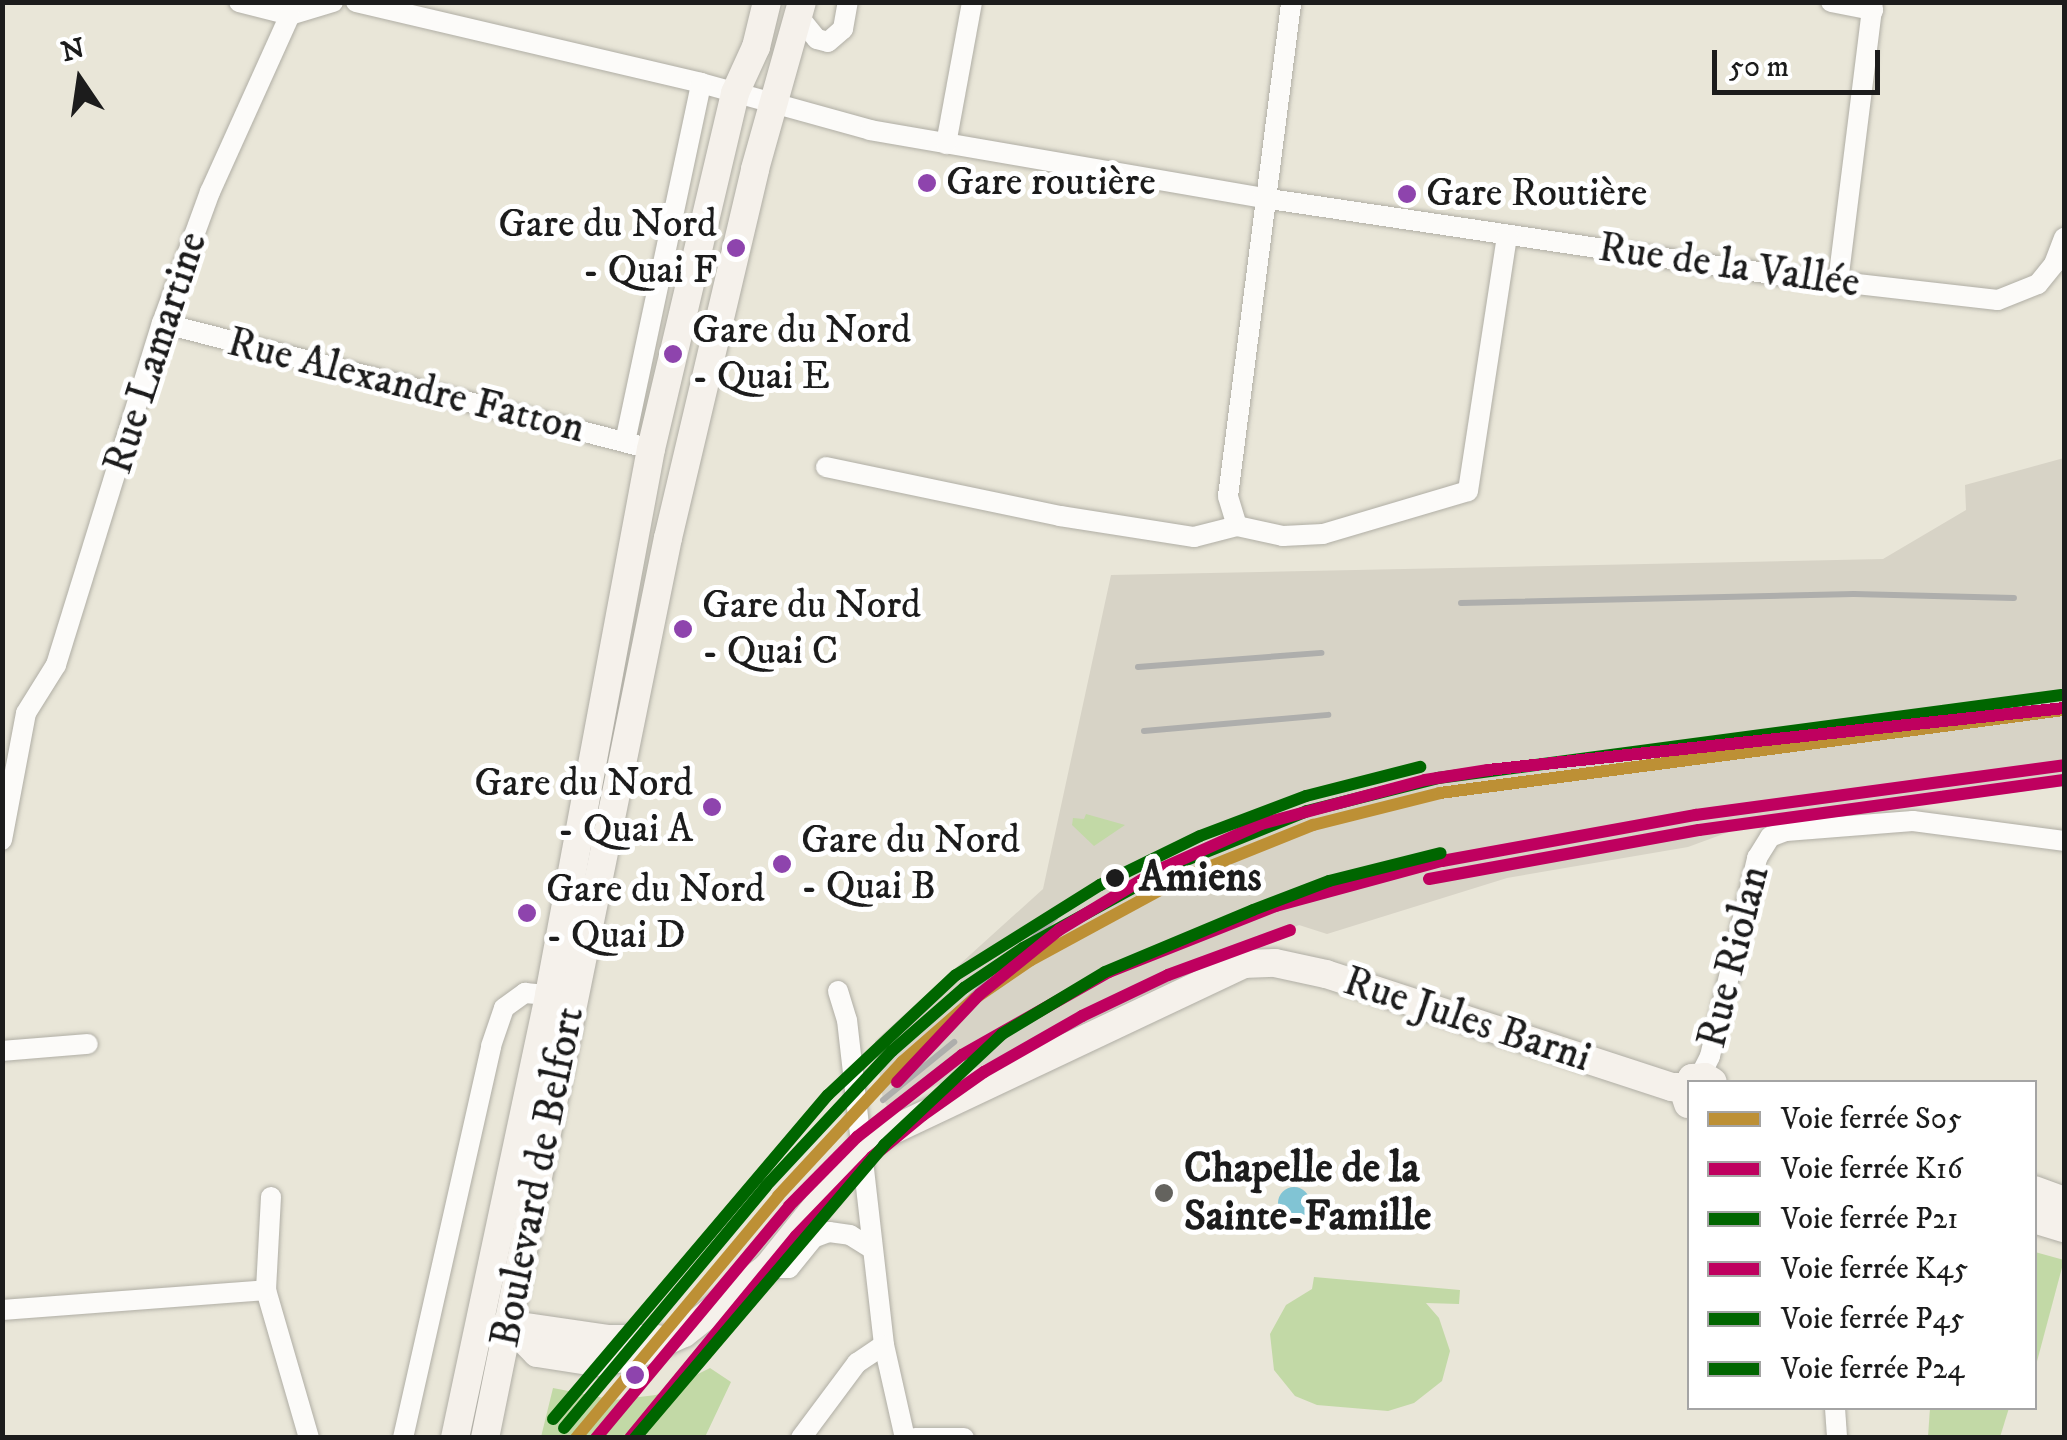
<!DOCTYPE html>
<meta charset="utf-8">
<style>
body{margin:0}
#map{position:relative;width:2067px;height:1440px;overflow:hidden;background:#e9e6d8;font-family:"IM FELL DW Pica",serif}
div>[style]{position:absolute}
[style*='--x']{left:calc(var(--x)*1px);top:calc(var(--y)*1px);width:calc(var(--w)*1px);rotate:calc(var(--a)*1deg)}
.industrial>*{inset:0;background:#d7d3c6}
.green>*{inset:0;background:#c2d9a6}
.water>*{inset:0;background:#81c4d4}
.round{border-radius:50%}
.roads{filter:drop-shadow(0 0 2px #b0aea5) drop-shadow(0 0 2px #b0aea5)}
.street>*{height:20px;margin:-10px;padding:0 10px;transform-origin:10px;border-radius:10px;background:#fcfbf9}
.secondary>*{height:28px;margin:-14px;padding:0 14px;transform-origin:14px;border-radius:14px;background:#f5f1eb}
.rail>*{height:6px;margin:-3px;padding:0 3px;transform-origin:3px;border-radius:3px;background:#aeaeac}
.rail-1>*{height:12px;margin:-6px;padding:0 6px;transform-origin:6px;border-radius:6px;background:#bd9035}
.rail-2>*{height:12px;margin:-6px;padding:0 6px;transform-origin:6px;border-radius:6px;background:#bf005f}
.rail-3>*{height:12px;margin:-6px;padding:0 6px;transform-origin:6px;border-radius:6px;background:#060}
.rail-4>*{height:12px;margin:-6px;padding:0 6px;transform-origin:6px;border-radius:6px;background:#bf005f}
.rail-5>*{height:12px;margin:-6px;padding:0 6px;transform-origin:6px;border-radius:6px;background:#060}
.rail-6>*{height:12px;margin:-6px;padding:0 6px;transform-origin:6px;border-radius:6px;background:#060}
.dots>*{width:28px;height:28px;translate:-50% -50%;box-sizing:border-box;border:5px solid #fff;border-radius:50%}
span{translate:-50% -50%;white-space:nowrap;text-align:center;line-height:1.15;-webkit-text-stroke:10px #fff;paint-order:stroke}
.bus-label{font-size:40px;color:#1c1c1c}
.left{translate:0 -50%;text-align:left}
.right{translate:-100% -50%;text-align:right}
.street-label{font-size:42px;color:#1c1c1c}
.stop-label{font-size:42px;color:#1c1c1c;font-weight:700}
.poi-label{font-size:42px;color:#1c1c1c;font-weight:700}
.frame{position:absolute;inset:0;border:5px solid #1c1c1c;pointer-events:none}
.legend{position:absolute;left:1687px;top:1080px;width:350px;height:330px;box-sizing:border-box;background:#fff;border:2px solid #a4a4a4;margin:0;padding:12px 18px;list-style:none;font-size:30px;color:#1c1c1c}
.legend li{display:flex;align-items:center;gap:20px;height:50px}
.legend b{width:50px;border:2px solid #a4a4a4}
.north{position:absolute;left:30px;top:30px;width:100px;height:100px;-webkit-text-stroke:8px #fff;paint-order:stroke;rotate:347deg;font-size:28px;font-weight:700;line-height:40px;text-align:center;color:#1c1c1c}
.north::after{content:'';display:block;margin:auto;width:35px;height:45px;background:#1c1c1c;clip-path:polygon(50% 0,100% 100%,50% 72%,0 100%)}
.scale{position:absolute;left:1712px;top:50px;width:168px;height:45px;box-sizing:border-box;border:5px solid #1c1c1c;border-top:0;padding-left:12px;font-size:30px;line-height:35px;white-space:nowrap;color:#1c1c1c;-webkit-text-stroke:8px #fff;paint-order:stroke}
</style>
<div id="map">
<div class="industrial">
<i style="clip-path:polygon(2064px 458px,2064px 786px,1737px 829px,1688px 847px,1507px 878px,1327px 934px,1299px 925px,888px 1107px,883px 1100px,875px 1041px,1043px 889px,1111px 575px,1883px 559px,1966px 510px,1965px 485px)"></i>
</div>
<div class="green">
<i style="clip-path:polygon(1086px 814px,1125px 825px,1094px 846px,1072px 825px,1073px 818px,1084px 819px)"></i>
<i style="clip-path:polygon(2035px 1252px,2064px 1260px,2035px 1369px,2034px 1252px)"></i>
<i style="clip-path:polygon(1314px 1277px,1460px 1290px,1459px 1304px,1426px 1303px,1439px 1318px,1450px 1351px,1442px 1381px,1414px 1403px,1388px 1411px,1317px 1405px,1295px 1396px,1274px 1370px,1270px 1334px,1286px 1305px,1312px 1289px)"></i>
<i style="clip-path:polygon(710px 1368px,731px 1382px,705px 1437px,541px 1437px,553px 1388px,614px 1400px,656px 1395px)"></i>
<i style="clip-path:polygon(1930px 1408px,2009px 1408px,2000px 1437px,1928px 1437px)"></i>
</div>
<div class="water">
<i class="round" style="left:1278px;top:1187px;width:32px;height:32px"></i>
</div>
<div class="roads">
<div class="street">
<i style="--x:239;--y:2;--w:53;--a:14.3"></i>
<i style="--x:290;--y:15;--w:45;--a:-16.8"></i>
<i style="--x:356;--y:2;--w:354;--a:13.2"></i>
<i style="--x:701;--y:83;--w:175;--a:15.5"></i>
<i style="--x:870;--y:130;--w:399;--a:9.8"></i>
<i style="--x:1263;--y:198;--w:521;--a:8.5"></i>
<i style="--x:1778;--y:275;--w:221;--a:6.5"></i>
<i style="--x:1998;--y:300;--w:43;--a:-21.8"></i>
<i style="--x:2038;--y:284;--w:26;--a:-51"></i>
<i style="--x:2054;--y:264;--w:28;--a:-69"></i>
<i style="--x:1831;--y:2;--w:43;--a:10.8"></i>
<i style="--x:799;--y:17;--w:28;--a:51"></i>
<i style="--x:817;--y:39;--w:11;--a:15"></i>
<i style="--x:828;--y:42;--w:20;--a:-41"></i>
<i style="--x:843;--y:29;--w:27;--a:-80"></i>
<i style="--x:946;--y:144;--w:144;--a:-79.6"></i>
<i style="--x:1838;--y:282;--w:282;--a:-82.9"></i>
<i style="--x:162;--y:323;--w:505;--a:14.45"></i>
<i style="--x:625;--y:442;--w:367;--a:-78"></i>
<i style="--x:826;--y:467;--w:239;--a:11.8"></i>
<i style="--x:1060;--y:516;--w:136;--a:8.9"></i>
<i style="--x:1194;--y:537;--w:44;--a:-14.3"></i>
<i style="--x:1237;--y:526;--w:47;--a:12.3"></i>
<i style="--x:1283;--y:536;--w:40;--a:-2.9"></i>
<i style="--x:1323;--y:534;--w:151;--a:-16.5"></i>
<i style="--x:1468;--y:491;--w:259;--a:-81.3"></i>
<i style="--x:1237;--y:526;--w:31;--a:-107"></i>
<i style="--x:1228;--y:496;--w:498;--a:-82.7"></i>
<i style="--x:2;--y:840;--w:129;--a:-79.3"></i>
<i style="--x:26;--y:713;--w:57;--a:-58"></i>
<i style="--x:56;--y:665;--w:358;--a:-72.8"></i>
<i style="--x:162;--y:323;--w:140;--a:-69.9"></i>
<i style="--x:210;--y:192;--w:194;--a:-65.7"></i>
<i style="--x:838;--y:991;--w:30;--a:73"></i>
<i style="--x:847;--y:1020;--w:327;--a:83.5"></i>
<i style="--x:884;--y:1345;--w:95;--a:77.3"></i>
<i style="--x:2;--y:1051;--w:86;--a:-4.7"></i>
<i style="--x:1700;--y:1076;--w:22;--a:-63"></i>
<i style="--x:1710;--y:1056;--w:204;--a:-76.6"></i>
<i style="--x:1757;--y:858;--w:25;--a:-58"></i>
<i style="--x:1770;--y:837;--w:17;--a:-21"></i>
<i style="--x:1786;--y:831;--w:127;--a:-4.5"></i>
<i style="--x:1913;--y:821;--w:152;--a:7.5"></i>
<i style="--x:271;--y:1197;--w:93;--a:93.1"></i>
<i style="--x:266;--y:1290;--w:154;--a:73.8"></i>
<i style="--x:767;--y:1268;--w:22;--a:0"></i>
<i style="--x:789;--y:1268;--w:38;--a:-51"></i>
<i style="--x:813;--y:1238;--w:17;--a:-21"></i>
<i style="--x:829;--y:1232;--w:21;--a:8"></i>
<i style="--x:850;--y:1235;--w:26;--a:32"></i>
<i style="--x:2;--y:1310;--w:265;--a:-4.3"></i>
<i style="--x:1835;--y:1408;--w:30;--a:86"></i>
<i style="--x:403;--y:1438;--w:402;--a:-77.3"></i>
<i style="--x:491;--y:1046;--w:40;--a:-71.1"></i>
<i style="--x:504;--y:1008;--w:26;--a:-36"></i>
<i style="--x:525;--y:993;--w:24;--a:5"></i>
<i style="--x:801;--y:1438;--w:94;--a:-53.3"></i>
<i style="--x:857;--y:1363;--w:32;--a:-34"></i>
<i style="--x:915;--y:1438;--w:49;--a:0"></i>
</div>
<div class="secondary">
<i style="--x:1688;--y:1104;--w:13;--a:-108"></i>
<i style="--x:1684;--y:1092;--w:16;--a:-60"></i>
<i style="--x:1692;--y:1078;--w:13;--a:-4"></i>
<i style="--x:1705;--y:1077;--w:9;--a:32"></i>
<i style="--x:2034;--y:1190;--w:32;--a:20"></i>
<i style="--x:2034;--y:1219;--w:31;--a:17"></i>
<i style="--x:506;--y:1324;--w:104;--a:8.3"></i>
<i style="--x:609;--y:1339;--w:48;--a:0"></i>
<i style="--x:509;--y:1324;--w:40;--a:46"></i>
<i style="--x:537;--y:1353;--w:60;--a:8.7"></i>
<i style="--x:596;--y:1362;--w:35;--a:-8"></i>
<i style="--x:631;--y:1357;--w:58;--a:-24.4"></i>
<i style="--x:684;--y:1333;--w:105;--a:-38.1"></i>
<i style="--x:767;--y:1268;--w:150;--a:-51.2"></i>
<i style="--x:861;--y:1151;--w:26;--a:-37"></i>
<i style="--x:882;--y:1135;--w:399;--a:-25.3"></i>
<i style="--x:1243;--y:964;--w:32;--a:-2"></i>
<i style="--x:1275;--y:963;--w:52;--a:12.2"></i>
<i style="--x:1326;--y:974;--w:364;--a:18.1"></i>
<i style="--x:1672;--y:1087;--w:12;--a:0"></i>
<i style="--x:455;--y:1438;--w:453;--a:-78"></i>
<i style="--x:549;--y:995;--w:555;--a:-79.42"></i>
<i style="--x:651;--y:449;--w:366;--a:-76.7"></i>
<i style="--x:735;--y:93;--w:51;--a:-65.5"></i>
<i style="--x:756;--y:47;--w:46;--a:-76.3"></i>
<i style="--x:485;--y:1438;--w:918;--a:-78.51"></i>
<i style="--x:668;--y:538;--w:379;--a:-76.7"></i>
<i style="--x:755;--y:169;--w:173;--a:-74.3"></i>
</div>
</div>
<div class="rail">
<i style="--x:1461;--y:603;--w:393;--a:-1.3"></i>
<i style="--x:1854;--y:594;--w:160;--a:1.4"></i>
<i style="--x:1138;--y:667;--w:184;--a:-4.4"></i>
<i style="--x:1144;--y:731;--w:185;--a:-5"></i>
<i style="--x:902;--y:1062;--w:210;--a:-43.3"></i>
<i style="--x:883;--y:1100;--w:92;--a:-39.2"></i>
</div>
<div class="rail-1">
<i style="--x:576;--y:1438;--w:315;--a:-50.1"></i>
<i style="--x:778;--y:1196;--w:183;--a:-47.2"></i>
<i style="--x:902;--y:1062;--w:96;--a:-41.2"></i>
<i style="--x:974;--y:999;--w:69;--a:-34.4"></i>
<i style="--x:1031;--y:960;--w:176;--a:-28.5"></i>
<i style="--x:1186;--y:876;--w:137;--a:-21.9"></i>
<i style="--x:1313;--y:825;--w:131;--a:-14.1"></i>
<i style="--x:1440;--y:793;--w:629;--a:-7.58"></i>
</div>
<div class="rail-2">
<i style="--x:596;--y:1438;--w:302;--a:-50.2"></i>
<i style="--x:789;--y:1206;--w:97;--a:-45.4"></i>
<i style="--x:857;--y:1137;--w:133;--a:-38"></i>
<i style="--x:962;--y:1055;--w:169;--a:-29.5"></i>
<i style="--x:1109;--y:972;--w:180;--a:-21.6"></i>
<i style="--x:1276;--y:906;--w:172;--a:-15.2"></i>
<i style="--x:1442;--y:861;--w:258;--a:-10.3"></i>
<i style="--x:1696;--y:815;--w:371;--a:-7.7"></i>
</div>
<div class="rail-3">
<i style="--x:564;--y:1428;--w:315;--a:-50.1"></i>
<i style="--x:766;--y:1186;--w:185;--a:-47"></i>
<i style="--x:892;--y:1051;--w:96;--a:-41.2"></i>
<i style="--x:964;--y:988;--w:71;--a:-34.1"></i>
<i style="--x:1023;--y:948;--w:178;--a:-28.6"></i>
<i style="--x:1179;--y:863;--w:138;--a:-22.1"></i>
<i style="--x:1307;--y:811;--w:135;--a:-14.1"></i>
<i style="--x:1438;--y:778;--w:629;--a:-7.58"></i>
</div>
<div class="rail-4">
<i style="--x:1429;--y:879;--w:274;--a:-10.3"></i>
<i style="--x:1699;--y:830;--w:368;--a:-7.8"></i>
<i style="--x:897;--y:1082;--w:121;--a:-46.7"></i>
<i style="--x:980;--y:994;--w:102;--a:-39"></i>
<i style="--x:1059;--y:930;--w:114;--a:-31.3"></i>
<i style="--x:1156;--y:871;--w:115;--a:-24.1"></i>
<i style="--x:1261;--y:824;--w:170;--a:-15"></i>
<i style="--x:1425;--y:780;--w:64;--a:-9"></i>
<i style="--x:1488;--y:770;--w:579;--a:-6.14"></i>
<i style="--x:630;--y:1438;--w:261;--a:-50.6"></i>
<i style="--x:796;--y:1236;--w:110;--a:-46.1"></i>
<i style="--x:872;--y:1157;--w:66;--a:-39.5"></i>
<i style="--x:923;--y:1115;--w:75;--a:-35.2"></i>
<i style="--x:984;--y:1072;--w:113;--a:-29.7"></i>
<i style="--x:1082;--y:1016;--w:95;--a:-25.5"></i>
<i style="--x:1168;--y:975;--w:130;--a:-20.2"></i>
</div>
<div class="rail-5">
<i style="--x:553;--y:1419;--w:425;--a:-49.7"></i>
<i style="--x:828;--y:1095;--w:175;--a:-43.2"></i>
<i style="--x:956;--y:975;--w:170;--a:-32"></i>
<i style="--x:1100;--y:885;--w:111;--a:-26.1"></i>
<i style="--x:1200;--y:836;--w:113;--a:-20.7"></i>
<i style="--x:1306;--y:796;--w:118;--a:-14.3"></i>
</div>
<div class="rail-6">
<i style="--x:635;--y:1438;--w:385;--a:-49.6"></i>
<i style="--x:884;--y:1145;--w:162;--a:-43.2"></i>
<i style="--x:1002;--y:1034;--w:120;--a:-31"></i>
<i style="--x:1105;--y:972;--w:160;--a:-22.7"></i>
<i style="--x:1253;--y:910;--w:81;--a:-20.9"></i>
<i style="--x:1329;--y:881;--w:115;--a:-14"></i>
</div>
<div class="dots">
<i style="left:927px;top:183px;background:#8e44ad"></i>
<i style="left:1407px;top:194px;background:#8e44ad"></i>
<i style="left:736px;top:248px;background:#8e44ad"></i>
<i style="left:673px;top:354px;background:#8e44ad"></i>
<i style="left:683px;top:629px;background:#8e44ad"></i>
<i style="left:712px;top:807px;background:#8e44ad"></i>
<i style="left:782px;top:864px;background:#8e44ad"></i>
<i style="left:1115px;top:878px;background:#1c1c1c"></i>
<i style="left:527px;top:913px;background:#8e44ad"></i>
<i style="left:1164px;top:1193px;background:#64635e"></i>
<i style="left:635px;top:1375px;background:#8e44ad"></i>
</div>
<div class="bus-label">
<span class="left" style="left:946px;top:183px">Gare routière</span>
<span class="left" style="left:1426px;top:194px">Gare Routière</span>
<span class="right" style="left:717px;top:248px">Gare du Nord<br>- Quai F</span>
<span class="left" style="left:692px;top:354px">Gare du Nord<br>- Quai E</span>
<span class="left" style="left:702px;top:629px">Gare du Nord<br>- Quai C</span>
<span class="right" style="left:693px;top:807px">Gare du Nord<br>- Quai A</span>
<span class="left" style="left:801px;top:864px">Gare du Nord<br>- Quai B</span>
<span class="left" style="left:546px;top:913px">Gare du Nord<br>- Quai D</span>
</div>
<div class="street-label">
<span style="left:1729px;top:266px;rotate:8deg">Rue de la Vallée</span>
<span style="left:156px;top:353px;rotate:-72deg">Rue Lamartine</span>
<span style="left:406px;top:386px;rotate:14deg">Rue Alexandre Fatton</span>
<span style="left:1734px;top:957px;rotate:-76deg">Rue Riolan</span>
<span style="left:1467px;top:1020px;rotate:18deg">Rue Jules Barni</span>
<span style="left:538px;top:1177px;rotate:-79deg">Boulevard de Belfort</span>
</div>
<div class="stop-label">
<span class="left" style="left:1139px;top:878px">Amiens</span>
</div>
<div class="poi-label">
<span class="left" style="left:1184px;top:1193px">Chapelle de la<br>Sainte-Famille</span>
</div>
<div class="frame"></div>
<ul class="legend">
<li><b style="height:12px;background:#bd9035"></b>Voie ferrée S05</li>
<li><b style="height:12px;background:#bf005f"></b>Voie ferrée K16</li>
<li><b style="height:12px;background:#060"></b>Voie ferrée P21</li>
<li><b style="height:12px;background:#bf005f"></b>Voie ferrée K45</li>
<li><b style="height:12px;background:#060"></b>Voie ferrée P45</li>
<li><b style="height:12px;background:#060"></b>Voie ferrée P24</li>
</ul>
<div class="north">N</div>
<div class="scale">50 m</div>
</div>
